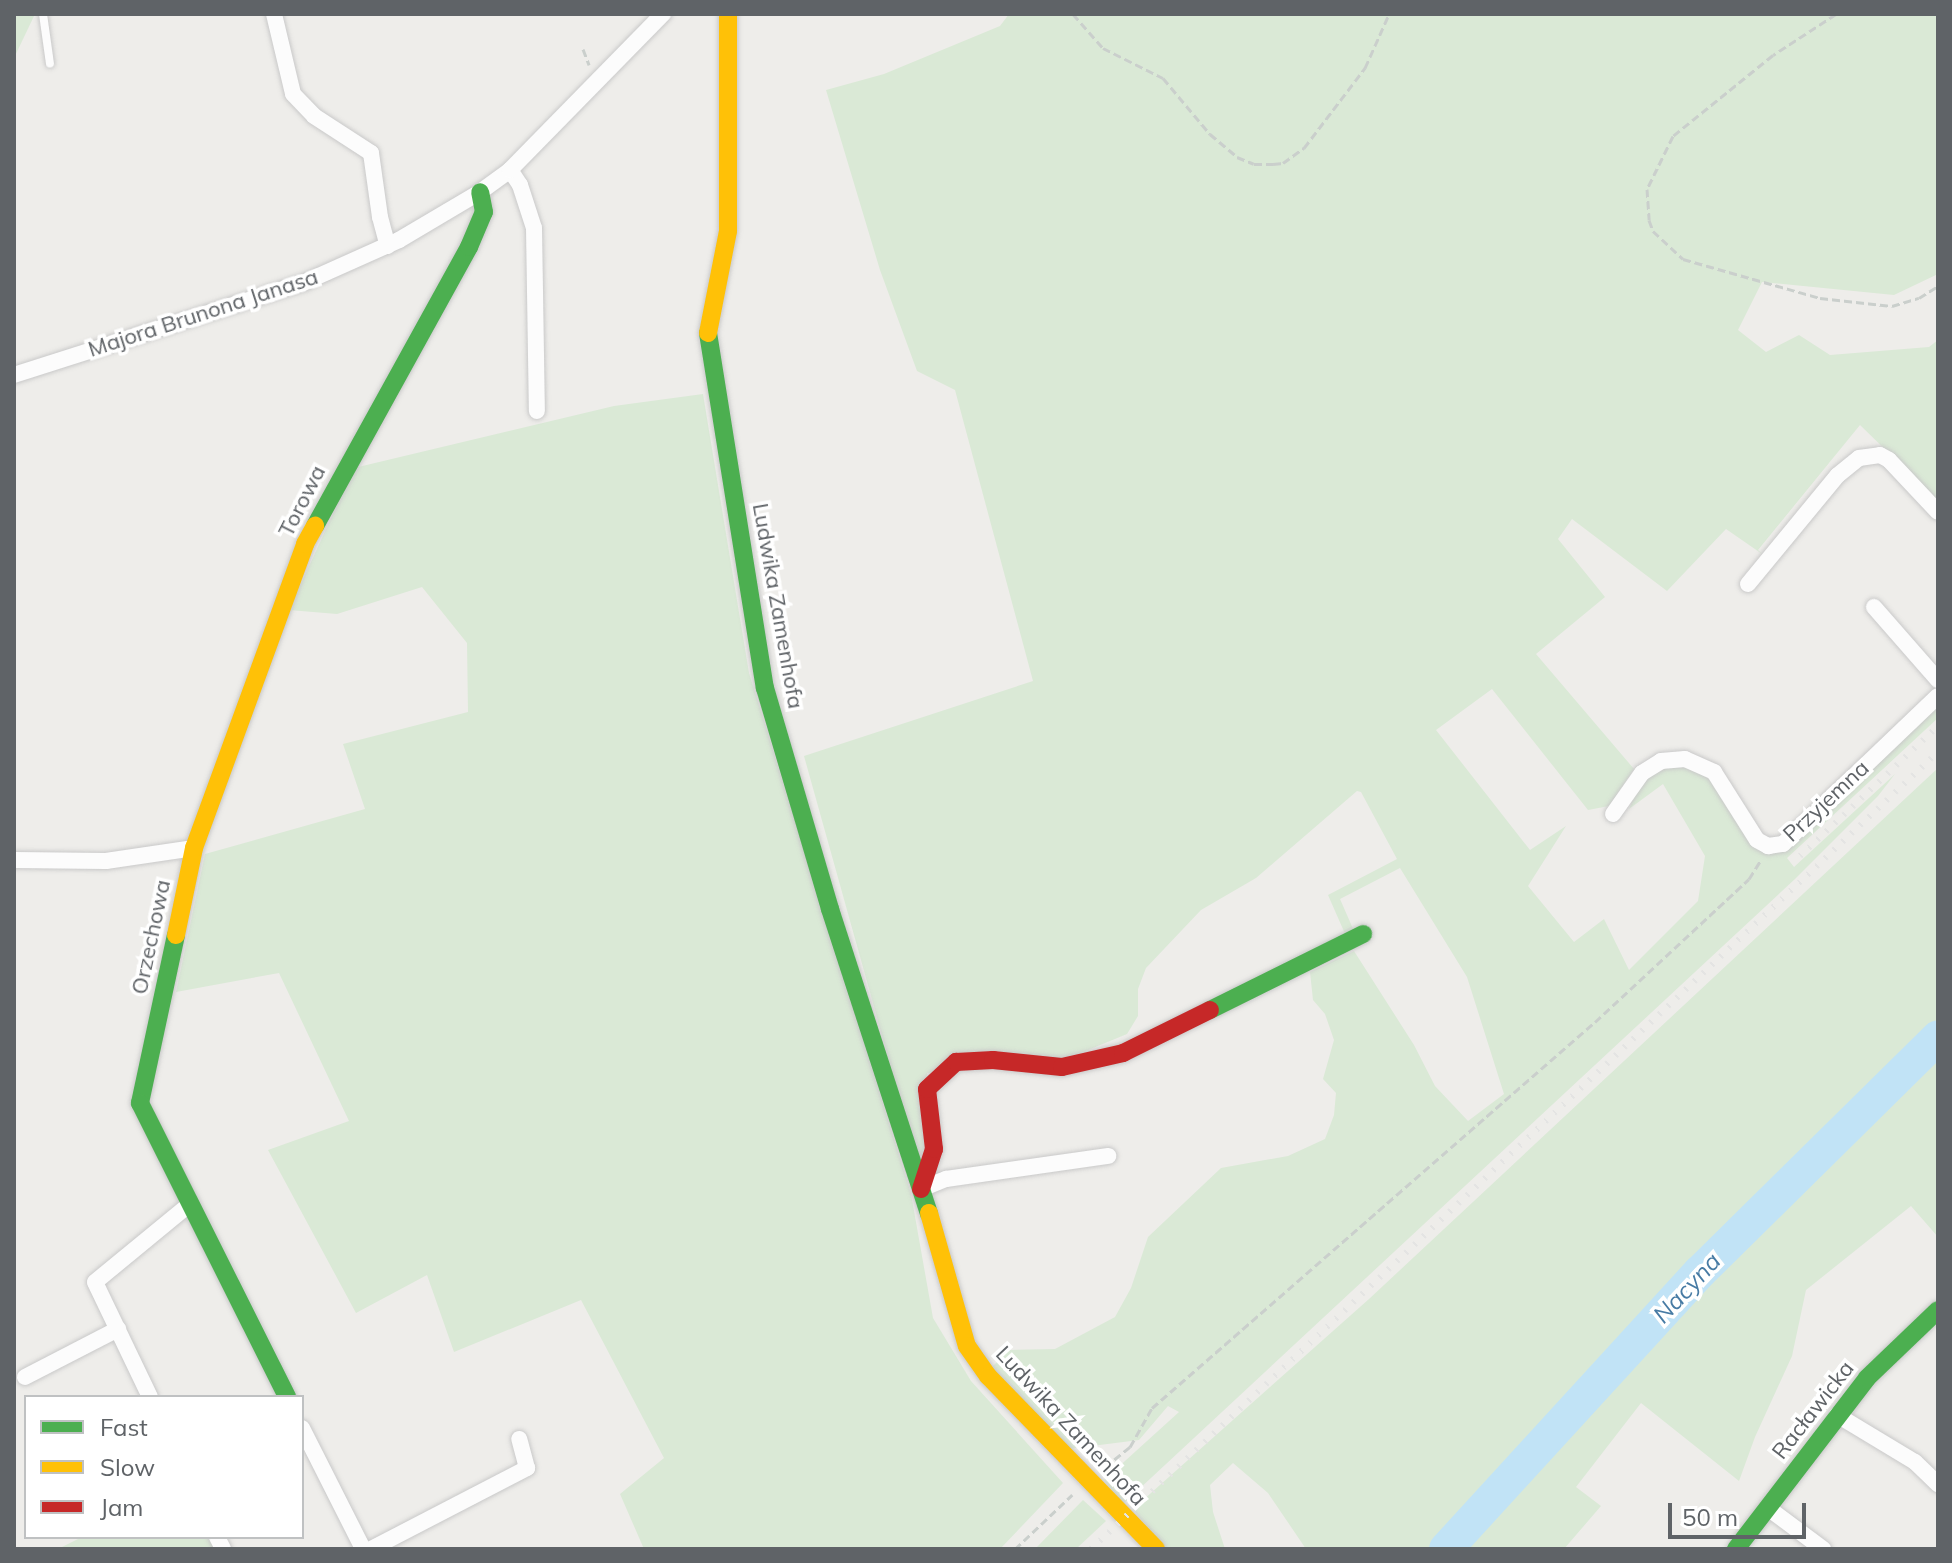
<!DOCTYPE html>
<meta charset="utf-8">
<style>
body{margin:0}
#map{position:relative;width:1952px;height:1563px;overflow:hidden;background:#eeedea;font-family:Mulish,sans-serif}
div>[style]{position:absolute}
[style*='--x']{left:calc(var(--x)*1px);top:calc(var(--y)*1px);width:calc(var(--w)*1px);rotate:calc(var(--a)*1deg)}
.green>*{inset:0;background:#dae9d6}
.river>*{height:34px;margin:-17px;padding:0 17px;transform-origin:17px;border-radius:17px;background:#c1e3f6}
.path>*{height:3px;margin-top:-1.5px;transform-origin:0;background:repeating-linear-gradient(90deg,#cacfcc 0 8px,transparent 0 12px)}
.roads{filter:drop-shadow(0 0 2px #c9c9c9) drop-shadow(0 0 2px #c9c9c9)}
.lane>*{height:8px;margin:-4px;padding:0 4px;transform-origin:4px;border-radius:4px;background:#fcfcfc}
.street>*{height:16px;margin:-8px;padding:0 8px;transform-origin:8px;border-radius:8px;background:#fcfcfc}
.fast>*{height:18px;margin:-9px;padding:0 9px;transform-origin:9px;border-radius:9px;background:#4caf50}
.slow>*{height:18px;margin:-9px;padding:0 9px;transform-origin:9px;border-radius:9px;background:#ffc107}
.jam>*{height:18px;margin:-9px;padding:0 9px;transform-origin:9px;border-radius:9px;background:#c62828}
.rail>*{height:6px;margin-top:-3px;transform-origin:0;background:repeating-linear-gradient(90deg,#e4e4e3 0 2px,transparent 0 12px)}
span{translate:-50% -50%;white-space:nowrap;text-align:center;line-height:1.15;-webkit-text-stroke:7px #fff;paint-order:stroke}
.street-label{font-size:22px;color:#5f6367}
.water-label{font-size:24px;color:#477ba4;font-style:italic}
.frame{position:absolute;inset:0;border:16px solid #5f6367;pointer-events:none}
.legend{position:absolute;left:24px;top:1395px;width:280px;height:144px;box-sizing:border-box;background:#fff;border:2px solid #bfc1c2;margin:0;padding:10px 14px;list-style:none;font-size:24px;color:#5f6367}
.legend li{display:flex;align-items:center;gap:16px;height:40px}
.legend b{width:40px;border:2px solid #bfc1c2}
.scale{position:absolute;left:1668px;top:1503px;width:138px;height:36px;box-sizing:border-box;border:4px solid #5f6367;border-top:0;padding-left:10px;font-size:24px;line-height:28px;white-space:nowrap;color:#5f6367;-webkit-text-stroke:6px #fff;paint-order:stroke}
</style>
<div id="map">
<div class="green">
<i style="clip-path:polygon(22px 14px,35px 14px,14px 58px,14px 17px)"></i>
<i style="clip-path:polygon(1009px 14px,1938px 14px,1938px 274px,1894px 295px,1762px 282px,1738px 330px,1766px 352px,1799px 335px,1830px 355px,1929px 347px,1938px 340px,1938px 501px,1860px 425px,1758px 550px,1765px 556px,1726px 529px,1667px 591px,1572px 519px,1558px 539px,1605px 597px,1536px 654px,1634px 769px,1609px 806px,1588px 810px,1492px 689px,1436px 730px,1530px 850px,1566px 826px,1528px 886px,1574px 942px,1604px 919px,1629px 970px,1698px 901px,1705px 856px,1663px 784px,1629px 809px,1642px 780px,1675px 764px,1707px 772px,1771px 852px,1938px 703px,1938px 718px,1787px 858px,1794px 867px,1895px 774px,1878px 796px,1795px 879px,1123px 1504px,1104px 1480px,1179px 1412px,1168px 1406px,1139px 1440px,1068px 1449px,990px 1369px,1009px 1350px,1055px 1349px,1115px 1317px,1131px 1288px,1148px 1237px,1221px 1168px,1288px 1156px,1325px 1139px,1334px 1115px,1336px 1093px,1323px 1079px,1334px 1040px,1325px 1014px,1313px 1000px,1310px 972px,1354px 951px,1414px 1045px,1435px 1086px,1468px 1121px,1504px 1094px,1467px 977px,1400px 868px,1340px 899px,1354px 931px,1346px 936px,1328px 895px,1397px 859px,1361px 792px,1357px 791px,1256px 878px,1201px 910px,1146px 968px,1138px 989px,1138px 1016px,1127px 1034px,1059px 1062px,927px 1073px,925px 1160px,914px 1150px,804px 756px,1033px 681px,955px 390px,917px 371px,880px 270px,826px 90px,884px 74px,1000px 26px)"></i>
<i style="clip-path:polygon(703px 394px,749px 673px,911px 1194px,933px 1318px,971px 1381px,1063px 1483px,1000px 1549px,644px 1549px,620px 1494px,664px 1458px,581px 1300px,454px 1352px,427px 1275px,356px 1313px,268px 1150px,349px 1121px,279px 973px,176px 992px,205px 854px,365px 809px,343px 744px,468px 712px,467px 643px,422px 587px,337px 614px,289px 610px,354px 468px,614px 406px)"></i>
<i style="clip-path:polygon(1938px 768px,1938px 1030px,1703px 1263px,1439px 1549px,1306px 1549px,1268px 1493px,1233px 1463px,1210px 1485px,1213px 1512px,1225px 1549px,1165px 1549px,1133px 1509px,1369px 1299px)"></i>
<i style="clip-path:polygon(1938px 1044px,1938px 1237px,1911px 1206px,1806px 1290px,1792px 1356px,1755px 1437px,1739px 1481px,1641px 1403px,1576px 1487px,1601px 1506px,1564px 1549px,1456px 1549px,1724px 1259px)"></i>
<i style="clip-path:polygon(1083px 1500px,1106px 1521px,1076px 1549px,1035px 1549px)"></i>
<i style="clip-path:polygon(82px 1537px,210px 1537px,216px 1549px,58px 1549px)"></i>
</div>
<div class="river">
<i style="--x:1446;--y:1549;--w:376;--a:-47.5"></i>
<i style="--x:1700;--y:1272;--w:334;--a:-44.6"></i>
</div>
<div class="path">
<i style="--x:1073;--y:14;--w:45;--a:48.6"></i>
<i style="--x:1103;--y:48;--w:67;--a:26.6"></i>
<i style="--x:1163;--y:78;--w:73;--a:50"></i>
<i style="--x:1210;--y:134;--w:35;--a:40"></i>
<i style="--x:1237;--y:157;--w:18;--a:22"></i>
<i style="--x:1254;--y:164;--w:19;--a:0"></i>
<i style="--x:1273;--y:164;--w:10;--a:-6"></i>
<i style="--x:1283;--y:163;--w:26;--a:-36"></i>
<i style="--x:1304;--y:148;--w:101;--a:-52.7"></i>
<i style="--x:1365;--y:68;--w:59;--a:-66"></i>
<i style="--x:1836;--y:14;--w:75;--a:146.9"></i>
<i style="--x:1773;--y:55;--w:129;--a:141"></i>
<i style="--x:1673;--y:136;--w:59;--a:116.1"></i>
<i style="--x:1647;--y:189;--w:31;--a:86"></i>
<i style="--x:1649;--y:220;--w:12;--a:70"></i>
<i style="--x:1653;--y:231;--w:41;--a:43"></i>
<i style="--x:1683;--y:259;--w:142;--a:15.9"></i>
<i style="--x:1820;--y:298;--w:72;--a:6.3"></i>
<i style="--x:1892;--y:306;--w:28;--a:-17"></i>
<i style="--x:1919;--y:298;--w:22;--a:-32"></i>
<i style="--x:583;--y:49;--w:17;--a:69"></i>
<i style="--x:1105;--y:1467;--w:32;--a:-39"></i>
<i style="--x:1130;--y:1447;--w:45;--a:-60.6"></i>
<i style="--x:1152;--y:1408;--w:588;--a:-41.07"></i>
<i style="--x:1595;--y:1022;--w:210;--a:-42.9"></i>
<i style="--x:1749;--y:879;--w:22;--a:-58"></i>
<i style="--x:1015;--y:1549;--w:79;--a:-43.5"></i>
</div>
<div class="roads">
<div class="lane">
<i style="--x:43;--y:14;--w:50;--a:82"></i>
</div>
<div class="street">
<i style="--x:274;--y:14;--w:82;--a:76.6"></i>
<i style="--x:293;--y:94;--w:30;--a:46"></i>
<i style="--x:314;--y:116;--w:68;--a:33"></i>
<i style="--x:371;--y:153;--w:65;--a:82"></i>
<i style="--x:380;--y:217;--w:30;--a:75"></i>
<i style="--x:510;--y:170;--w:18;--a:56"></i>
<i style="--x:520;--y:185;--w:45;--a:72"></i>
<i style="--x:534;--y:228;--w:183;--a:89.1"></i>
<i style="--x:14;--y:375;--w:303;--a:-17.7"></i>
<i style="--x:303;--y:283;--w:105;--a:-24.1"></i>
<i style="--x:399;--y:240;--w:94;--a:-30.7"></i>
<i style="--x:480;--y:192;--w:37;--a:-36"></i>
<i style="--x:510;--y:170;--w:219;--a:-45.6"></i>
<i style="--x:1748;--y:584;--w:141;--a:-50.5"></i>
<i style="--x:1838;--y:475;--w:27;--a:-39"></i>
<i style="--x:1859;--y:458;--w:21;--a:-8"></i>
<i style="--x:1880;--y:455;--w:10;--a:29"></i>
<i style="--x:1889;--y:460;--w:71;--a:46.7"></i>
<i style="--x:1874;--y:607;--w:97;--a:48.8"></i>
<i style="--x:1613;--y:814;--w:50;--a:-54.7"></i>
<i style="--x:1642;--y:773;--w:22;--a:-32"></i>
<i style="--x:1661;--y:761;--w:24;--a:-5"></i>
<i style="--x:1685;--y:759;--w:32;--a:24"></i>
<i style="--x:1714;--y:772;--w:80;--a:57.7"></i>
<i style="--x:1757;--y:840;--w:13;--a:29"></i>
<i style="--x:1768;--y:846;--w:15;--a:-8"></i>
<i style="--x:1783;--y:844;--w:214;--a:-43.7"></i>
<i style="--x:14;--y:860;--w:92;--a:0.6"></i>
<i style="--x:106;--y:861;--w:89;--a:-8.4"></i>
<i style="--x:921;--y:1189;--w:27;--a:-22"></i>
<i style="--x:946;--y:1179;--w:164;--a:-8.1"></i>
<i style="--x:25;--y:1377;--w:105;--a:-27.3"></i>
<i style="--x:150;--y:1397;--w:127;--a:-115.6"></i>
<i style="--x:95;--y:1282;--w:123;--a:-39.4"></i>
<i style="--x:1837;--y:1415;--w:91;--a:31.1"></i>
<i style="--x:1915;--y:1462;--w:32;--a:44"></i>
<i style="--x:302;--y:1428;--w:136;--a:63.2"></i>
<i style="--x:1768;--y:1508;--w:69;--a:36.7"></i>
<i style="--x:217;--y:1537;--w:13;--a:63"></i>
<i style="--x:371;--y:1549;--w:176;--a:-27.4"></i>
<i style="--x:527;--y:1468;--w:30;--a:-105"></i>
</div>
<div class="fast">
<i style="--x:708;--y:333;--w:360;--a:80.9"></i>
<i style="--x:765;--y:688;--w:230;--a:73.6"></i>
<i style="--x:830;--y:909;--w:320;--a:72"></i>
<i style="--x:315;--y:526;--w:319;--a:-61.1"></i>
<i style="--x:469;--y:247;--w:38;--a:-67"></i>
<i style="--x:484;--y:212;--w:20;--a:-101"></i>
<i style="--x:176;--y:935;--w:172;--a:102.1"></i>
<i style="--x:140;--y:1103;--w:329;--a:63.4"></i>
<i style="--x:1210;--y:1010;--w:171;--a:-26.4"></i>
<i style="--x:1736;--y:1549;--w:215;--a:-52.5"></i>
<i style="--x:1867;--y:1378;--w:98;--a:-43.8"></i>
</div>
<div class="slow">
<i style="--x:708;--y:333;--w:104;--a:-78.9"></i>
<i style="--x:728;--y:231;--w:217;--a:-90"></i>
<i style="--x:176;--y:935;--w:89;--a:-78.3"></i>
<i style="--x:194;--y:848;--w:324;--a:-69.9"></i>
<i style="--x:305;--y:544;--w:21;--a:-61"></i>
<i style="--x:929;--y:1213;--w:138;--a:74.1"></i>
<i style="--x:967;--y:1346;--w:37;--a:55"></i>
<i style="--x:988;--y:1376;--w:241;--a:45.8"></i>
</div>
<div class="jam">
<i style="--x:921;--y:1189;--w:42;--a:-72"></i>
<i style="--x:934;--y:1149;--w:60;--a:-96.7"></i>
<i style="--x:927;--y:1089;--w:40;--a:-43"></i>
<i style="--x:956;--y:1062;--w:37;--a:-3"></i>
<i style="--x:993;--y:1060;--w:69;--a:5.8"></i>
<i style="--x:1062;--y:1067;--w:63;--a:-12.9"></i>
<i style="--x:1123;--y:1053;--w:97;--a:-26.3"></i>
</div>
</div>
<div class="rail">
<i style="--x:1800;--y:856;--w:190;--a:-43.3"></i>
<i style="--x:1091;--y:1549;--w:1163;--a:-43.26"></i>
</div>
<div class="street-label">
<span style="left:203px;top:313px;rotate:-18deg">Majora Brunona Janasa</span>
<span style="left:302px;top:501px;rotate:-63deg">Torowa</span>
<span style="left:778px;top:606px;rotate:80deg">Ludwika Zamenhofa</span>
<span style="left:1826px;top:801px;rotate:-43deg">Przyjemna</span>
<span style="left:151px;top:937px;rotate:-78deg">Orzechowa</span>
<span style="left:1813px;top:1410px;rotate:-52deg">Racławicka</span>
<span style="left:1071px;top:1426px;rotate:47deg">Ludwika Zamenhofa</span>
</div>
<div class="water-label">
<span style="left:1687px;top:1288px;rotate:-47deg">Nacyna</span>
</div>
<div class="frame"></div>
<ul class="legend">
<li><b style="height:10px;background:#4caf50"></b>Fast</li>
<li><b style="height:10px;background:#ffc107"></b>Slow</li>
<li><b style="height:10px;background:#c62828"></b>Jam</li>
</ul>
<div class="scale">50 m</div>
</div>
